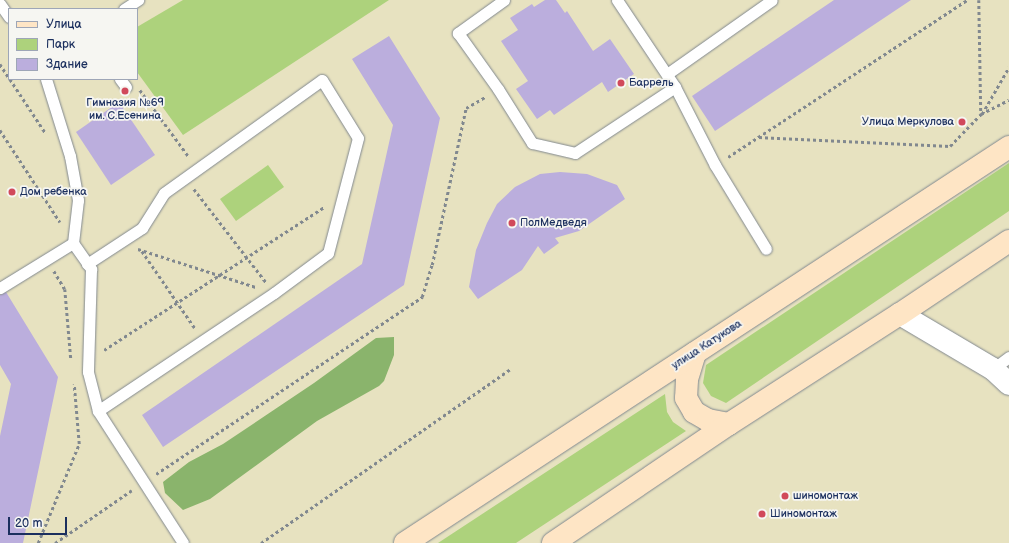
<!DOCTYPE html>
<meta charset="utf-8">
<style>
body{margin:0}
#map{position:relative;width:1009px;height:543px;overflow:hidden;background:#e7e2c0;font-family:"Balsamiq Sans",sans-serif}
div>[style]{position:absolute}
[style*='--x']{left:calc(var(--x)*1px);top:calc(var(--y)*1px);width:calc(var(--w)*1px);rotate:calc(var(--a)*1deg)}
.green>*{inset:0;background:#add27c}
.forest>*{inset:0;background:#8ab46c}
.building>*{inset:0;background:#bbaedd}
.path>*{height:2.5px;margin-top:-1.25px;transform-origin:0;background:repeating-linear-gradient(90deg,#81888f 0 3px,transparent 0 6px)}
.roads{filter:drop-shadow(0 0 1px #81888f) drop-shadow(0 0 1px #81888f)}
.lane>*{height:11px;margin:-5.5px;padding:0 5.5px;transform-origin:5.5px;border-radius:5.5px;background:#fff}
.street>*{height:22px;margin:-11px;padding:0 11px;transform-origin:11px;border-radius:11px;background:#fff}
.secondary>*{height:22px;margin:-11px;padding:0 11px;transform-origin:11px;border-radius:11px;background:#fee5c5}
.dots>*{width:11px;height:11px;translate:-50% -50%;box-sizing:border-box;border:2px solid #f6f6f2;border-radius:50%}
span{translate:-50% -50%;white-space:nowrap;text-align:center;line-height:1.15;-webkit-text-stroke:3.5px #f6f6f2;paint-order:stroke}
.poi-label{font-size:11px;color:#1b2f5e}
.left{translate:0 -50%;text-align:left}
.right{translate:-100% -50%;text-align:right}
.street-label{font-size:11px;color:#1b2f5e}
.legend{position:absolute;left:8px;top:8px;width:130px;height:72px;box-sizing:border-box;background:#f6f6f2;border:1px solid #9ea6b7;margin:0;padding:5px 7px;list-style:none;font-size:12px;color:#1b2f5e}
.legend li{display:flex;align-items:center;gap:8px;height:20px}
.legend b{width:20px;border:1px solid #9ea6b7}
.scale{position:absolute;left:8px;top:517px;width:59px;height:18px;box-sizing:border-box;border:2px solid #1b2f5e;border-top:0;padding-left:5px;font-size:12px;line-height:14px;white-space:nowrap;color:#1b2f5e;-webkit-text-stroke:3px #f6f6f2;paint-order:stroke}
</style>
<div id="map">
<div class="green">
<i style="clip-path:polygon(183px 0,389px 0,183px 135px,137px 72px,137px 27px)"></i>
<i style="clip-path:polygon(1009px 163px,1009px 211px,726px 403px,711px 396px,703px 383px,706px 365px)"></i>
<i style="clip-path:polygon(268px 165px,284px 187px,236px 221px,220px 199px)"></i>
<i style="clip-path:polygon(665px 394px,667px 412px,673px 422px,686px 431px,516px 543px,438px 543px)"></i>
</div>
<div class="forest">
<i style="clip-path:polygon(394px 337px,394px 355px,384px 381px,379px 386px,317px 421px,210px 499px,183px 510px,165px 493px,163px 482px,189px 462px,223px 444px,314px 383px,376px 338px)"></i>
</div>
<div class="building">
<i style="clip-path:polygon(545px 0,556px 0,565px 13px,567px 11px,593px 51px,610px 39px,634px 74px,608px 92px,602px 82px,554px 115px,550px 110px,537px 119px,516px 89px,528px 81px,501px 41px,518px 30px,510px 18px,532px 4px,534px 7px)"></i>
<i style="clip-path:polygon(834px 0,911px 0,715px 131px,692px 96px)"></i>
<i style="clip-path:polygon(389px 36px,440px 118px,404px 285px,163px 447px,142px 415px,362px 264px,393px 125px,352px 59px)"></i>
<i style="clip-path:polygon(119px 102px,155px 155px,111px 185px,76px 132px)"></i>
<i style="clip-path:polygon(560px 172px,587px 174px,617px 185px,625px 199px,579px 231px,555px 238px,559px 243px,544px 254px,538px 246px,522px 270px,478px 299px,469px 287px,476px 250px,487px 223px,497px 204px,515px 187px,540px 174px)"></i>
<i style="clip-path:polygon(6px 292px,58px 377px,23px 543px,0 543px,0 436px,11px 384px,0 365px,0 295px)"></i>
</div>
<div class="path">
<i style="--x:979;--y:0;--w:114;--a:89"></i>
<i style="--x:0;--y:64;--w:17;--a:57"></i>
<i style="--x:10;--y:79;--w:64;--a:56.6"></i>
<i style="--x:140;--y:90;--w:83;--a:53.8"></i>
<i style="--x:982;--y:114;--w:54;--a:-60.1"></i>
<i style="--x:0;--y:130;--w:110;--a:56.9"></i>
<i style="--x:759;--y:137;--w:191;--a:2.7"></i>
<i style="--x:950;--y:146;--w:45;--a:-45.9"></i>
<i style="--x:981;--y:114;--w:31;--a:-27"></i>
<i style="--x:728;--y:157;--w:286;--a:-33.3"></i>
<i style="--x:194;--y:189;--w:118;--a:52.3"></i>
<i style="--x:138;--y:249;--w:124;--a:17.9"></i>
<i style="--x:142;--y:251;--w:93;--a:55.5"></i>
<i style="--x:54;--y:271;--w:21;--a:59"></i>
<i style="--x:65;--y:289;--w:70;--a:85.1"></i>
<i style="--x:104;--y:350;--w:262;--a:-33"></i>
<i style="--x:156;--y:474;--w:320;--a:-33.6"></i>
<i style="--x:422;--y:297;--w:34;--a:-73"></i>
<i style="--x:432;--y:265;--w:161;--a:-77.8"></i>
<i style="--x:466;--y:108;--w:22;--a:-30"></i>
<i style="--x:38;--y:543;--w:107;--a:-67.5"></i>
<i style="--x:79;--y:444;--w:60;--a:-94.8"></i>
<i style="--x:55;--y:543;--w:93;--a:-34.5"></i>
<i style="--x:261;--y:543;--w:304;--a:-34.9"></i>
</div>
<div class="roads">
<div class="lane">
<i style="--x:504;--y:0;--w:57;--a:144.3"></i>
<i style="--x:458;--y:33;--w:69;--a:54.5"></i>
<i style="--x:498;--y:89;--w:64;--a:57.8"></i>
<i style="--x:532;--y:143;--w:44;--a:13.1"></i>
<i style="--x:575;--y:153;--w:120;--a:-33.4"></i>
<i style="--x:617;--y:0;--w:105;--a:56.3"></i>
<i style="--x:675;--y:87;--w:88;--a:62.9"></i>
<i style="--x:715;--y:165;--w:98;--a:58.7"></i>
<i style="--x:0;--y:4;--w:16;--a:55"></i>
<i style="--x:124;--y:9;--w:17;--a:-33"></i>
<i style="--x:667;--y:74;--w:128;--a:-35.2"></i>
<i style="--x:46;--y:79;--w:81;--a:72.7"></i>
<i style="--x:70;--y:156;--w:45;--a:79.7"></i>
<i style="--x:78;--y:200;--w:43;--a:96.6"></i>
<i style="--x:120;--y:79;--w:10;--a:53"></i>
<i style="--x:87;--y:264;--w:66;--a:-33.2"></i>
<i style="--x:142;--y:228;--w:41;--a:-57.8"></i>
<i style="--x:164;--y:193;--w:194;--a:-35.6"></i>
<i style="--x:322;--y:80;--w:68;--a:58.2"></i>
<i style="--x:358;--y:138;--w:119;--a:104.6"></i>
<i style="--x:328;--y:253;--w:67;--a:143.5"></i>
<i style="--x:274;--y:293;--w:212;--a:146.2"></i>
<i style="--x:0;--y:288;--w:86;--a:-31.7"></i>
<i style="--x:73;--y:243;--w:32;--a:55"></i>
<i style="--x:91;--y:269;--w:103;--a:91.7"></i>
<i style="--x:88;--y:372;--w:40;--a:75.6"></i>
<i style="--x:98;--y:411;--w:157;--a:57.2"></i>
<i style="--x:993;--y:369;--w:20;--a:-37"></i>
</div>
<div class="street">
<i style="--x:900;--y:314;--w:108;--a:30.6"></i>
<i style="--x:993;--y:369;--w:22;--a:43"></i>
</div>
<div class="secondary">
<i style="--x:695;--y:353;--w:28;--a:107"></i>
<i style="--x:687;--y:380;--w:18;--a:93"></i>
<i style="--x:686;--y:398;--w:16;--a:60"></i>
<i style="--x:694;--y:412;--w:16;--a:30"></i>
<i style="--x:708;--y:420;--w:21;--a:11"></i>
<i style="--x:405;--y:543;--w:722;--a:-33.25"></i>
<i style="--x:553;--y:543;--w:212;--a:-34.1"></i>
<i style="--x:729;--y:424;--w:203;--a:-32.8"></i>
<i style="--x:900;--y:314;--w:131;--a:-33.8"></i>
</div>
</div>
<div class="dots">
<i style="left:621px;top:83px;background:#d1495b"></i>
<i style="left:125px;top:91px;background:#d1495b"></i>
<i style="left:962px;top:122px;background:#d1495b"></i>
<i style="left:12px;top:192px;background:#d1495b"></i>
<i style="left:512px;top:223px;background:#d1495b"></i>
<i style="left:785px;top:496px;background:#d1495b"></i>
<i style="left:762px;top:514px;background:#d1495b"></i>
</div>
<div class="poi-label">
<span class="left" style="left:629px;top:83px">Баррель</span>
<span style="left:125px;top:110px">Гимназия №69<br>им. С.Есенина</span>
<span class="right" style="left:954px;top:122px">Улица Меркулова</span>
<span class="left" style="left:20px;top:192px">Дом ребенка</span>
<span class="left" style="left:520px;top:223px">ПолМедведя</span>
<span class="left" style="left:793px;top:496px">шиномонтаж</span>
<span class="left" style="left:770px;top:514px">Шиномонтаж</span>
</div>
<div class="street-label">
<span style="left:707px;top:345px;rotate:-33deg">улица Катукова</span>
</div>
<ul class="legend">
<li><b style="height:5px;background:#fee5c5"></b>Улица</li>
<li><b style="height:11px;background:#add27c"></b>Парк</li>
<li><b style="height:11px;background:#bbaedd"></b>Здание</li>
</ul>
<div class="scale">20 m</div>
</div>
